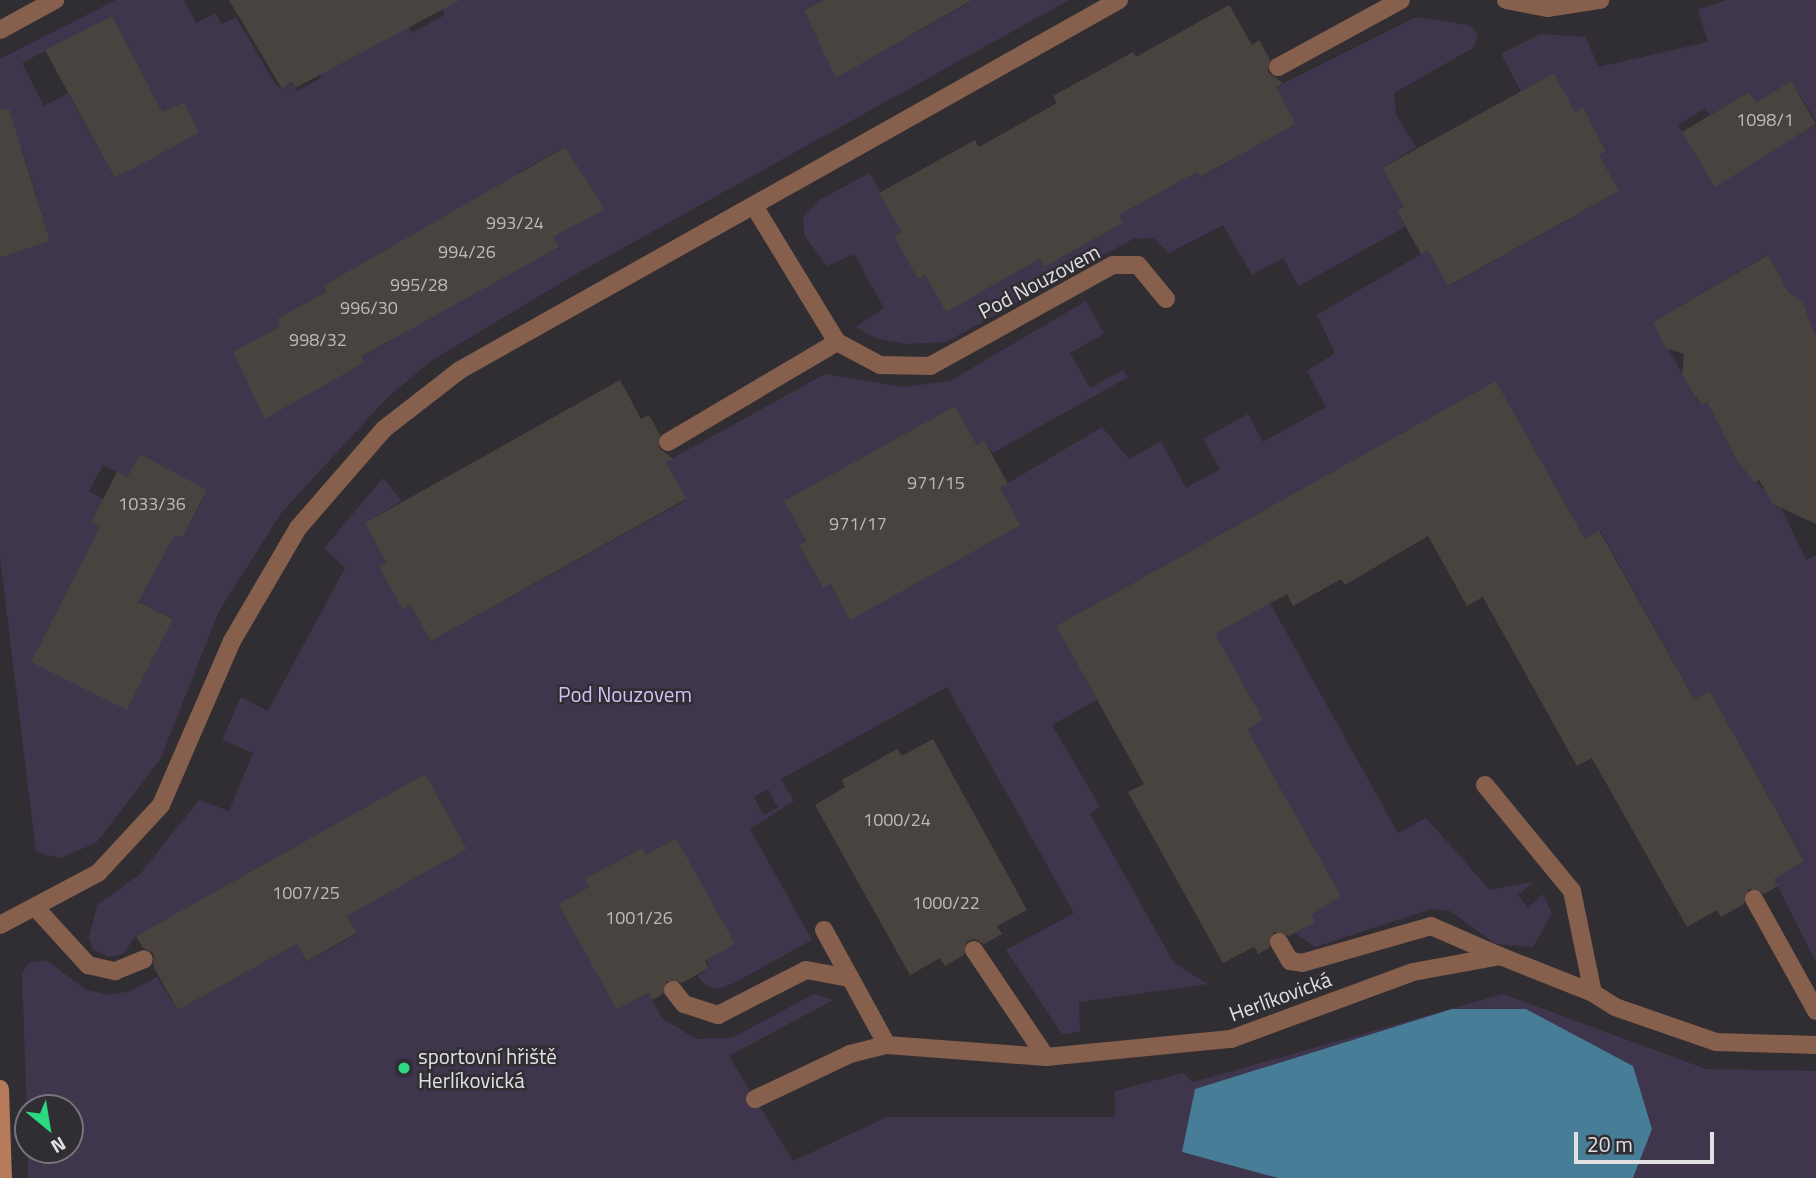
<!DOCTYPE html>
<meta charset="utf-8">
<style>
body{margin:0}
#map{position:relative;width:1816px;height:1178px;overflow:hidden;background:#302e33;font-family:"Titillium Web",sans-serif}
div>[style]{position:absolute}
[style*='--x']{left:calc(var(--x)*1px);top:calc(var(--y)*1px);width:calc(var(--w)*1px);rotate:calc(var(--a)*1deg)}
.green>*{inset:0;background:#3f354d}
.water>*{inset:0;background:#477d96}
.building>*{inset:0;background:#48433f}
.lane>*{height:18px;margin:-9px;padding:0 9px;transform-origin:9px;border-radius:9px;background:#86604c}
.street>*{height:18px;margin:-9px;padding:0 9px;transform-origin:9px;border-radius:9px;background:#86604c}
.secondary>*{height:18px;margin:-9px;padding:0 9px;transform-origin:9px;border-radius:9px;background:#b67b5a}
.dots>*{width:19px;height:19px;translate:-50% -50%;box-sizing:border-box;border:4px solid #302e33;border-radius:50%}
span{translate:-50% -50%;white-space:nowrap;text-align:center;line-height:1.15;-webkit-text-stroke:5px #302e33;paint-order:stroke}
.number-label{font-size:18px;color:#bbb9ba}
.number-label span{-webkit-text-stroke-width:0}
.street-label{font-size:21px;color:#e1e0e3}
.park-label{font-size:21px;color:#d6bff6}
.poi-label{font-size:21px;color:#e1e0e3}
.left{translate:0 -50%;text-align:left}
.north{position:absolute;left:14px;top:1094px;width:70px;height:70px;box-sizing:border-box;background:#302e33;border:2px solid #777579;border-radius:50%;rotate:150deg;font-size:19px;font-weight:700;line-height:28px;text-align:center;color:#e1e0e3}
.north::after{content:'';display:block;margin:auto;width:24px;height:32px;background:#2dd883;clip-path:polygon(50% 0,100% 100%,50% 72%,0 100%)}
.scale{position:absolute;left:1574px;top:1132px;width:140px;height:32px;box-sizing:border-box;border:4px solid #e1e0e3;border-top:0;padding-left:9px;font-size:21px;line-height:24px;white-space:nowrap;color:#e1e0e3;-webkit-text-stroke:5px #302e33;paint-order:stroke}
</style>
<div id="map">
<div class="green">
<i style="clip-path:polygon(evenodd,116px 0,184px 0,196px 23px,215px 13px,222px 24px,236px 17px,275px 84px,282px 89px,292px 83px,297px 91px,321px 78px,314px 64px,343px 0,370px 48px,390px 37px,397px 4px,412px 33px,445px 15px,438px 0,824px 0,804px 11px,836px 77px,965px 5px,964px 0,1069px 0,576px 274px,431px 361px,386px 399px,282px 512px,219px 611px,160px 760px,96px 843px,60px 858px,36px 852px,0 557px,0 258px,50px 241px,22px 149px,0 156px,0 59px,116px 0,112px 16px,133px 56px,140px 164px,115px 178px,68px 93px,44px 106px,22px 63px,112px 16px,116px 0,183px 102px,199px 133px,164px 151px,148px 119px,183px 102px,116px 0,564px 147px,604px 209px,551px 233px,558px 248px,391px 336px,392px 340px,362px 356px,365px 362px,295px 396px,297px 401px,265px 418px,234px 352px,281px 326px,277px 319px,326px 292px,323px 286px,520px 177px,518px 173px,564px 147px,116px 0,140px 454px,207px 491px,182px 538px,175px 535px,161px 560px,91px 522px,103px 499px,89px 491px,103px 465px,127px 477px,140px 454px,116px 0,129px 597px,173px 619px,127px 710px,32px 662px,129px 597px)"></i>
<i style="clip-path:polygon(evenodd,1727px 0,1816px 0,1816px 121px,1791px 81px,1793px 138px,1816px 125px,1816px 338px,1803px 303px,1788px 291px,1767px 255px,1653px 322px,1700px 405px,1710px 401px,1738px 462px,1781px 508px,1806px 560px,1816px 555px,1816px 962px,1774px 879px,1804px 860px,1710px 691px,1694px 699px,1600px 530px,1585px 539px,1496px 381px,1056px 626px,1097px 700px,1052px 725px,1100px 807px,1090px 814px,1174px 963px,1208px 984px,1079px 1002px,1080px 1032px,1062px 1034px,1006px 950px,1074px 913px,947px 687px,781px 779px,794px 801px,750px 829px,812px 940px,732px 984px,716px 989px,704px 984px,698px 976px,709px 968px,676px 838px,646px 855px,641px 848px,585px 879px,589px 887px,558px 904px,617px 1010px,648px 993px,662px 1018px,696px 1039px,732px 1038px,814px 994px,833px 1000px,729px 1056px,793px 1161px,887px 1117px,1115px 1117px,1115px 1091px,1183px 1073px,1193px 1082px,1503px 994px,1706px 1069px,1816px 1071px,1816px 1178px,1633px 1178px,1652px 1129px,1633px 1066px,1526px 1009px,1452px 1009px,1183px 1152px,1278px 1178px,28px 1178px,28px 1150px,70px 1150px,70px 1108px,28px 1108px,28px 1145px,22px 973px,29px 963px,46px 960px,86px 990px,110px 995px,131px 991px,157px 977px,178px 1010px,297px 944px,308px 961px,357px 934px,347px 916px,467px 849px,425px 774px,136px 936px,123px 954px,110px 957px,93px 950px,89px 938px,97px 905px,140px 874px,199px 800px,229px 811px,253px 753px,222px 740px,241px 697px,268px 711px,345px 568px,324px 548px,383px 478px,402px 501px,365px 523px,386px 562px,379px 567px,403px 609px,410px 605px,431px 641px,686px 500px,666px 462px,825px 374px,903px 387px,950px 381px,1086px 301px,1104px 334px,1070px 353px,1090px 388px,1123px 370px,1128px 377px,993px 453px,984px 441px,977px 445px,955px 406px,785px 501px,806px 541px,799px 545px,822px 587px,830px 583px,850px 619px,1021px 525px,1000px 488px,1102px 427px,1129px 459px,1161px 441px,1186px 488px,1220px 469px,1203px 439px,1248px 414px,1263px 442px,1326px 407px,1307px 371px,1335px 353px,1317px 315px,1428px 250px,1449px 286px,1619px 191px,1599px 155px,1606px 150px,1583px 108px,1575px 112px,1554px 73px,1521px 91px,1501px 54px,1540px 34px,1586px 37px,1598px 67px,1708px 42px,1698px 9px,1727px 0,1749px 92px,1781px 145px,1715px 186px,1678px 125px,1705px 108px,1710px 115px,1749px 92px,1727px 0,768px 789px,778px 808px,763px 815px,754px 797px,768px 789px)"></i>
<i style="clip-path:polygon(1416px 17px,1469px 25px,1478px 34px,1473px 48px,1394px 93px,1396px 115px,1416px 147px,1382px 168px,1404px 207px,1397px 211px,1405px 227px,1299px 286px,1283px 258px,1252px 275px,1223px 225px,1169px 253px,1153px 238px,1133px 239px,946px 342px,906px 344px,875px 338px,856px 327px,884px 308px,854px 254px,827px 266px,804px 235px,803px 217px,819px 200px,870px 173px,902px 232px,894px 236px,918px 278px,925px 275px,946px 311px,1039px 259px,1044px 267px,1123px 223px,1119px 215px,1197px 172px,1201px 177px,1295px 124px,1276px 87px)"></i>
<i style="clip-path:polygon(1270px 603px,1398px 833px,1426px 818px,1490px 890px,1533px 882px,1518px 895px,1528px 908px,1543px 894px,1552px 914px,1533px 947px,1496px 944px,1450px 911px,1431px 909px,1315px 947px,1295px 933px,1311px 915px,1341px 896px,1247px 729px,1215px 634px)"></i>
</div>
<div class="water">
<i style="clip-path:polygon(1452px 1009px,1526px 1009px,1633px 1066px,1652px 1129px,1633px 1178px,1278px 1178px,1182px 1152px,1195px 1089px)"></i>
</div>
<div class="building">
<i style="clip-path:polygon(229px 0,460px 0,295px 88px,292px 82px,282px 89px)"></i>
<i style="clip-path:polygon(824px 0,972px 0,836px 78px,804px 11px)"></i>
<i style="clip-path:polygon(1229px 5px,1252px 45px,1259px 40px,1270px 60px,1268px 72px,1283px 83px,1276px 87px,1296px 124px,1200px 177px,1197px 172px,1119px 215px,1123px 223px,1044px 267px,1039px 259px,946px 312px,925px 275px,918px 279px,894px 236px,902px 232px,879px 193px,975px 140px,979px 147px,1057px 103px,1053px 96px,1133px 52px,1136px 57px)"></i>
<i style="clip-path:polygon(112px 16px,162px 112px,184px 102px,199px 133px,115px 178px,45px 50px)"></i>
<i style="clip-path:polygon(1554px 73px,1575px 112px,1583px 107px,1606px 151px,1599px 155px,1619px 191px,1448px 286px,1428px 250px,1421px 254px,1397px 211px,1404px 207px,1382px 168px)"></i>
<i style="clip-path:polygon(1791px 81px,1816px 124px,1715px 187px,1682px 132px,1749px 92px,1756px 103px)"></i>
<i style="clip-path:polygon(9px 109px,50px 241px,0 258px,0 110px)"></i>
<i style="clip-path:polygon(565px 147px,605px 209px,553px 237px,559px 247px,362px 356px,365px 362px,265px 419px,233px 352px,281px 326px,277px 319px,326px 292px,323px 286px)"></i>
<i style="clip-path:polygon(1768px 255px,1788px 291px,1803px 303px,1816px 337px,1816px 524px,1773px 504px,1759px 480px,1755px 482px,1738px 462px,1707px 402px,1701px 405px,1682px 375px,1684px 354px,1666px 348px,1653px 322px)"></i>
<i style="clip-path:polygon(620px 380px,641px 419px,649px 415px,660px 435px,659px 448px,673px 459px,666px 462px,686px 499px,431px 641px,410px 605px,403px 610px,379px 567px,386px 562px,365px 523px)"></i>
<i style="clip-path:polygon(1496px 381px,1585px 539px,1599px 530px,1694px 699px,1710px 691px,1804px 861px,1774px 879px,1778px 886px,1764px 894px,1749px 889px,1744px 904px,1721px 917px,1717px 910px,1687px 927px,1592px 758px,1577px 766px,1483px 597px,1467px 606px,1428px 536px,1345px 585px,1341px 579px,1293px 606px,1287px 594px,1215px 634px,1263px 720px,1247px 729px,1341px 896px,1311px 915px,1315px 922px,1289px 936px,1274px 932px,1269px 948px,1258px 954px,1254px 947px,1223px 963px,1128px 792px,1144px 784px,1056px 626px)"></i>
<i style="clip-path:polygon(955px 406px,977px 445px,984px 440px,1008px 484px,1000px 488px,1021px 525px,850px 620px,830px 583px,823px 588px,799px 545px,806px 541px,784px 501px)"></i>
<i style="clip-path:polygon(140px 454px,207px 490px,182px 538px,175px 535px,138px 602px,173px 619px,127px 710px,31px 662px,100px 527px,91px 522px,117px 472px,127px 477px)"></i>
<i style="clip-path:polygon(933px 739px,1027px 910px,997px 926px,1002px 934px,984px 944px,974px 939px,967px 941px,964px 955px,945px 966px,940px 958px,910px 975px,815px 805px,845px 787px,842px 780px,897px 749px,902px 756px)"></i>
<i style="clip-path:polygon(425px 774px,467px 849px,347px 916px,357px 933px,307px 961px,297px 944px,178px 1010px,153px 966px,154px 954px,143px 948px,136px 936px)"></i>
<i style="clip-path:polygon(676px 838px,735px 944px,705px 961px,709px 968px,682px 983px,667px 981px,663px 994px,652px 1000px,648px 993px,617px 1010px,558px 904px,589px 887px,584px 879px,642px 848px,646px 855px)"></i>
</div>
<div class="lane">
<i style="--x:1278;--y:67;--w:140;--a:-28.6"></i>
<i style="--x:668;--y:442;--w:196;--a:-30.6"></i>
<i style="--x:1754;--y:899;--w:128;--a:61"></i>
<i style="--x:35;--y:907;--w:79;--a:47.6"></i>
<i style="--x:88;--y:965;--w:28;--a:13"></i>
<i style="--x:115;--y:971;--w:31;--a:-22"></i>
<i style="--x:1279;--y:942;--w:22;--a:60"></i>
<i style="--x:1290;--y:961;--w:12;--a:9"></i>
<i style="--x:1302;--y:963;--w:134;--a:-16"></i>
<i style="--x:1431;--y:926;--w:75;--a:23.5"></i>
<i style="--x:974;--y:950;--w:129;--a:56.1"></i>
<i style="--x:673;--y:990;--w:18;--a:52"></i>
<i style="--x:684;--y:1004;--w:36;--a:18"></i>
<i style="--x:718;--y:1015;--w:99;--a:-27.1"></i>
<i style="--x:806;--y:970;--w:45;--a:10.3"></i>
</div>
<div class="street">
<i style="--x:1506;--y:0;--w:42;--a:11"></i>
<i style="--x:1547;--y:8;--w:54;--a:-8.6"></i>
<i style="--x:0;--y:30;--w:63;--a:-28.6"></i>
<i style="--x:754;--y:206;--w:159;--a:58.6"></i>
<i style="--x:837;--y:342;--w:49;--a:28.1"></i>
<i style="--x:880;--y:365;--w:50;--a:1.1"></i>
<i style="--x:930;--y:366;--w:209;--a:-28.9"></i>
<i style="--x:1113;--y:265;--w:25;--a:0"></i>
<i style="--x:1138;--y:265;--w:44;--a:50.5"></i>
<i style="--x:1485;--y:785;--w:137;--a:50.6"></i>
<i style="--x:1572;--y:891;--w:104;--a:78.4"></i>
<i style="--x:0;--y:925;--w:111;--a:-28"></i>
<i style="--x:98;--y:873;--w:93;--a:-47.2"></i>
<i style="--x:161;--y:805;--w:179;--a:-66.6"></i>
<i style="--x:232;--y:641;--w:131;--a:-59.7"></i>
<i style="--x:298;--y:528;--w:131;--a:-49"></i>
<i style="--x:384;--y:429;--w:96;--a:-37.8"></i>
<i style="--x:460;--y:370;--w:756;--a:-29.31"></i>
<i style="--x:824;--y:930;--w:131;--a:61.3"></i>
<i style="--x:887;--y:1045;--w:159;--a:4.3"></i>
<i style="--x:1046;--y:1057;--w:186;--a:-5.6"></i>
<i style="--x:1231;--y:1039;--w:194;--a:-20.2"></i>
<i style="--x:1413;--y:972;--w:88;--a:-10.4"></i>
<i style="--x:1500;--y:956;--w:100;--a:21.7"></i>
<i style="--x:1593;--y:993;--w:26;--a:32"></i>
<i style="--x:1615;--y:1007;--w:107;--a:19.1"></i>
<i style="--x:1716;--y:1042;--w:100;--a:1.7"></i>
<i style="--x:755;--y:1099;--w:105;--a:-25.3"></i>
<i style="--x:850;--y:1054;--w:38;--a:-14"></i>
</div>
<div class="secondary">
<i style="--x:0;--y:1089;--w:89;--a:88.1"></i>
</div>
<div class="dots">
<i style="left:404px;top:1068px;background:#2dd883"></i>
</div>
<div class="number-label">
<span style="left:1765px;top:120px">1098/1</span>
<span style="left:515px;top:223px">993/24</span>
<span style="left:467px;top:252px">994/26</span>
<span style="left:419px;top:285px">995/28</span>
<span style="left:369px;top:308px">996/30</span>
<span style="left:318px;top:340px">998/32</span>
<span style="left:936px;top:483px">971/15</span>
<span style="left:152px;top:504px">1033/36</span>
<span style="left:858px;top:524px">971/17</span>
<span style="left:897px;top:820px">1000/24</span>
<span style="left:306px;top:893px">1007/25</span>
<span style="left:946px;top:903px">1000/22</span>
<span style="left:639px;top:918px">1001/26</span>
</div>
<div class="street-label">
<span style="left:1039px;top:281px;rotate:-28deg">Pod Nouzovem</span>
<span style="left:1280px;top:996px;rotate:-20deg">Herlíkovická</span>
</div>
<div class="park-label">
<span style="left:625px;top:694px">Pod Nouzovem</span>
</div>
<div class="poi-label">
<span class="left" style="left:418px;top:1068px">sportovní hřiště<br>Herlíkovická</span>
</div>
<div class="north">N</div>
<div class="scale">20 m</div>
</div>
